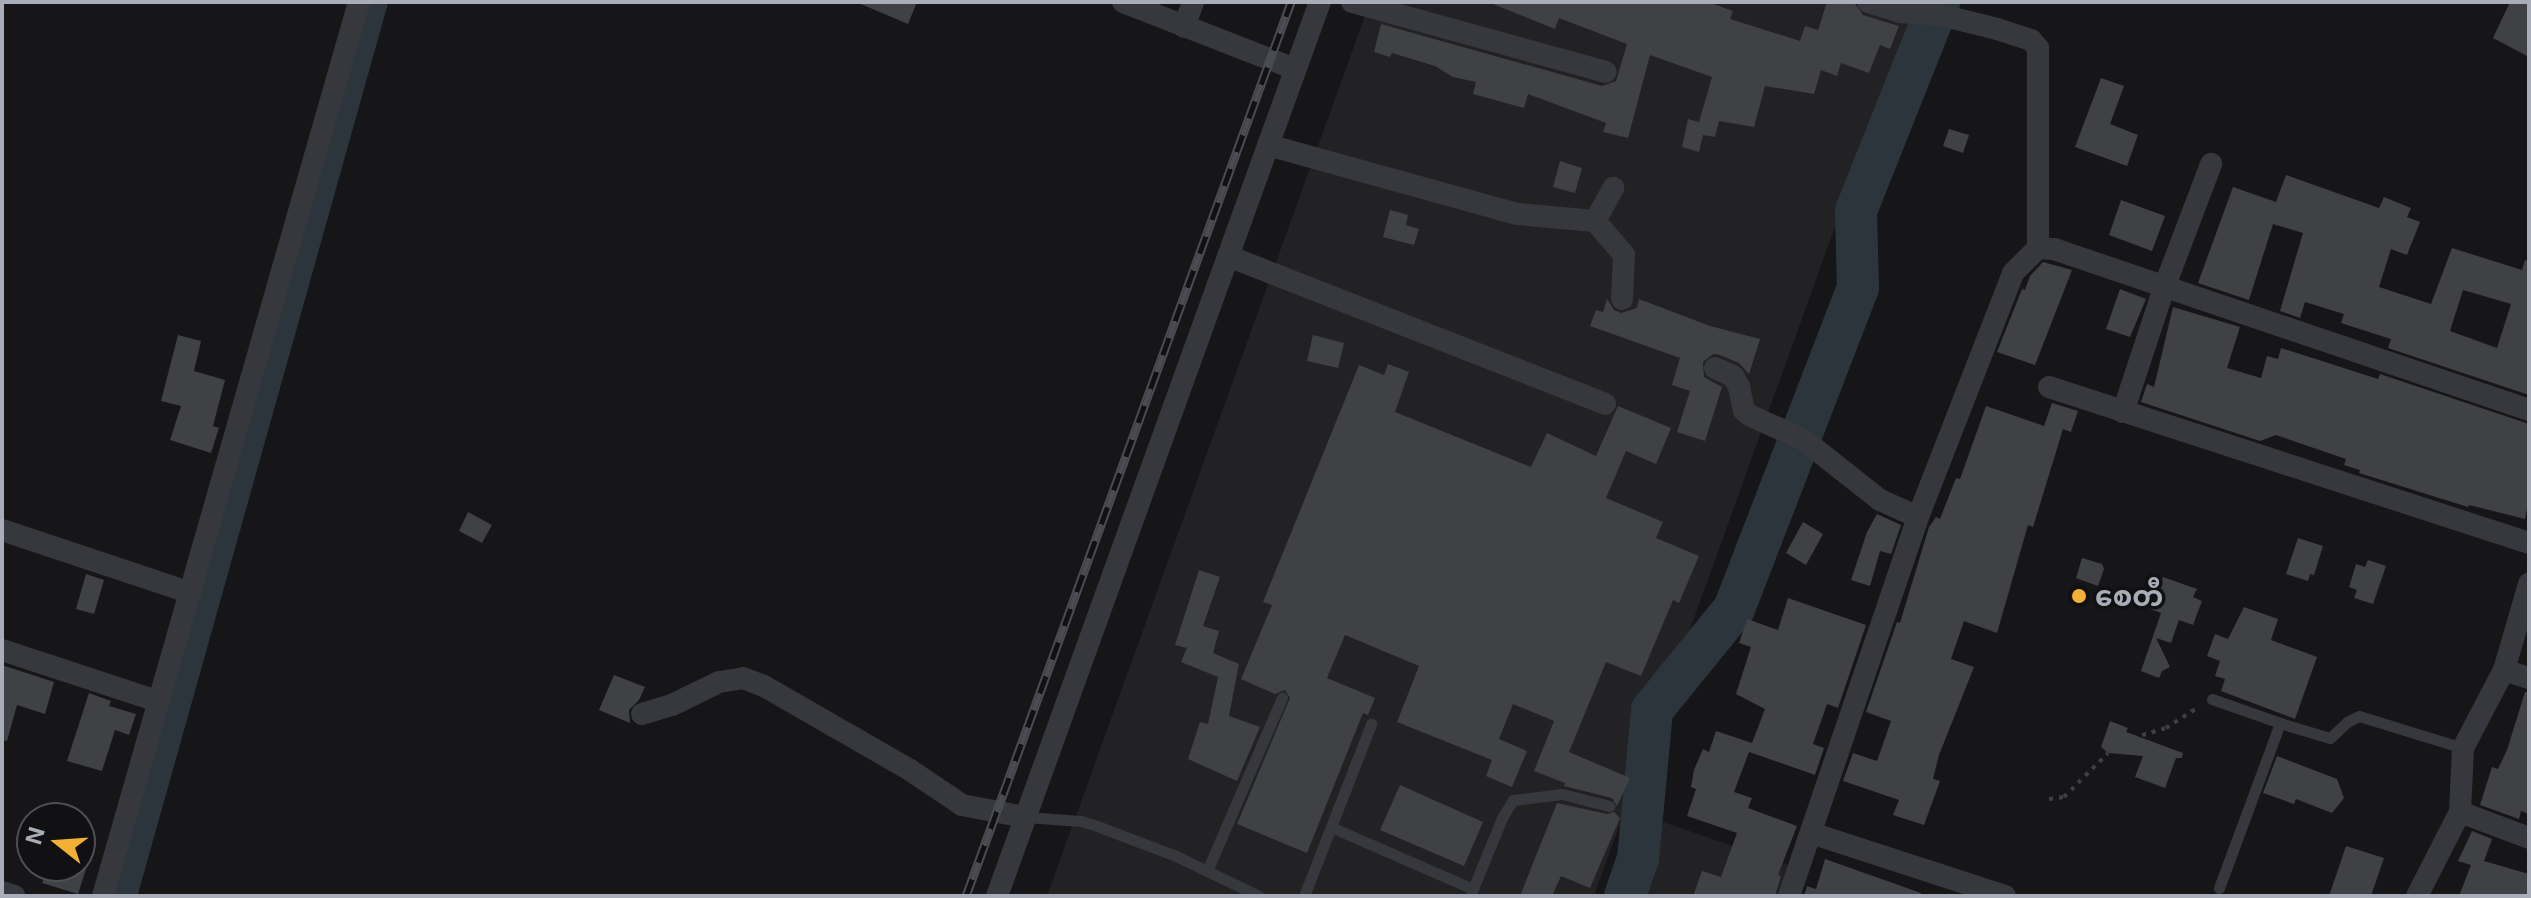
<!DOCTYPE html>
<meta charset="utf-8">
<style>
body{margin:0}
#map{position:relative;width:2531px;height:898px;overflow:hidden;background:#161618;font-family:Inter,"Noto Sans Myanmar",sans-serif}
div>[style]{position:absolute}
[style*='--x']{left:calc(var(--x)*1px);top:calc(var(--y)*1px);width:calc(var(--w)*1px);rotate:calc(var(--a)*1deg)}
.built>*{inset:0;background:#222225}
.canal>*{height:24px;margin:-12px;padding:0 12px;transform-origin:12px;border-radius:12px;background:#2c353c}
.river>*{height:42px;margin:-21px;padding:0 21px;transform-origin:21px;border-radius:21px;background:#2c353c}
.building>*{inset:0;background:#404145}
.path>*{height:4px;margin-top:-2px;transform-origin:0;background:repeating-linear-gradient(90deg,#3d3f44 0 4px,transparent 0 10px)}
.service>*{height:11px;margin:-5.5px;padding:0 5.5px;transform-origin:5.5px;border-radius:5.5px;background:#37383d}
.minor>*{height:22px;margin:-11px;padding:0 11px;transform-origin:11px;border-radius:11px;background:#37383d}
.rail>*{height:9px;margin-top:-4.5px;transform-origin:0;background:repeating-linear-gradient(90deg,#111113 0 18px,#4a4c52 0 36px);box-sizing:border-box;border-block:2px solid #4a4c52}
.dots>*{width:22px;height:22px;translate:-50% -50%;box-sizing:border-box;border:4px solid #111113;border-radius:50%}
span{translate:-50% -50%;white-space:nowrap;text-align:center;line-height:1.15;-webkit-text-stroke:7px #111113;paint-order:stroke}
.poi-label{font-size:28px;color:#a8adb8;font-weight:700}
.left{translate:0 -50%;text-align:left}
.frame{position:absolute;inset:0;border:4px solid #a8adb8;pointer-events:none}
.north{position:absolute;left:16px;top:802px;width:80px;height:80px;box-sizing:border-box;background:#111113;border:2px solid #4d4f55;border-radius:50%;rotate:287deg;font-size:22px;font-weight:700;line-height:32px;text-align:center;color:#a8adb8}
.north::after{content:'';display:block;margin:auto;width:28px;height:36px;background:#f2b134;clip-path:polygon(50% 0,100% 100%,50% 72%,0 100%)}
</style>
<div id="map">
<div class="built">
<i style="clip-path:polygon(1370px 2px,1916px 2px,1594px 896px,1047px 896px)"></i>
<i style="clip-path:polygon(1663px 822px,1794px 867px,1784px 896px,1633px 896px)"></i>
</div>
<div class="canal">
<i style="--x:125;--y:896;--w:929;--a:-74.32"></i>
</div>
<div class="river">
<i style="--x:1625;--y:896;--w:39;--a:-71"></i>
<i style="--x:1638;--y:859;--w:150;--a:-84.6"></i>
<i style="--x:1652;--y:710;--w:130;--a:-50.9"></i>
<i style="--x:1734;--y:609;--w:344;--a:-68.9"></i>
<i style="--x:1858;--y:288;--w:77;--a:-91.5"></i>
<i style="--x:1856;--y:211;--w:225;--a:-68.3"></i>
</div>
<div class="building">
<i style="clip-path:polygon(856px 2px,917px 2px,908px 24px)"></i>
<i style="clip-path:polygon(1488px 2px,1708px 2px,1733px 11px,1730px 19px,1800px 41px,1805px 26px,1818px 30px,1827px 2px,1854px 2px,1863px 15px,1899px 26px,1890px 49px,1880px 45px,1869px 73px,1841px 63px,1837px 76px,1821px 70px,1814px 94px,1765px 86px,1754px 127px,1719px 121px,1715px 137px,1703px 135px,1699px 152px,1682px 147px,1688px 119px,1699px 122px,1712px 77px,1650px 55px,1628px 138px,1603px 132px,1606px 123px,1555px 104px,1528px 94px,1524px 108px,1473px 94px,1476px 82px,1453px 77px,1435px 66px,1392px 53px,1390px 57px,1374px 52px,1381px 24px,1602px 86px,1616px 81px,1627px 44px,1559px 18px,1555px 29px)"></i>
<i style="clip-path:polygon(2510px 2px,2529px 2px,2529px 57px,2493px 38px)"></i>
<i style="clip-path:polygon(2101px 78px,2124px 86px,2110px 124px,2138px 135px,2127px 166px,2075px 147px)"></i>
<i style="clip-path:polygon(1949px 129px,1969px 135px,1963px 153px,1943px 146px)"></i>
<i style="clip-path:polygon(1560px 161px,1582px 168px,1575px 193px,1553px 187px)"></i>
<i style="clip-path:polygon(evenodd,2286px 175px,2379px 208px,2384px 197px,2411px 208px,2407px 217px,2420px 222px,2407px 255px,2391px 249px,2379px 287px,2431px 304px,2452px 248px,2522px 270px,2525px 260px,2529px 261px,2529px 395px,2388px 348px,2391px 339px,2341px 323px,2344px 314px,2305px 302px,2300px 318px,2280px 311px,2303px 233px,2273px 224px,2249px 300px,2198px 283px,2233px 187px,2276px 202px,2286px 175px,2463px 290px,2511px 304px,2497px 348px,2450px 331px,2463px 290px)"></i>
<i style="clip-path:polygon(2121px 200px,2165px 216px,2152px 251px,2109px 235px)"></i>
<i style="clip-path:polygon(1390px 210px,1408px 215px,1406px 225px,1419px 229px,1414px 245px,1383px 237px)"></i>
<i style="clip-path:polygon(2043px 262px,2072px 270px,2035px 365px,1997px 352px,2022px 289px,2025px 290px,2030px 276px)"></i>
<i style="clip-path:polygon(2120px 289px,2146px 299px,2130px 337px,2106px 329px)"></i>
<i style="clip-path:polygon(1607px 299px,1614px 310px,1621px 313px,1637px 308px,1639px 299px,1710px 326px,1760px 339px,1749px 374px,1739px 363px,1720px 355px,1713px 354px,1703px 362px,1704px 377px,1722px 387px,1705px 441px,1677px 432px,1690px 391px,1672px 385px,1680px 358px,1590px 326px,1596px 310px,1603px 312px)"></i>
<i style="clip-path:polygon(2173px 307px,2240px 327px,2227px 368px,2261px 378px,2267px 356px,2278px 359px,2281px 348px,2378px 379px,2380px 374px,2529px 424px,2529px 499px,2525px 519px,2469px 505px,2468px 507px,2359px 473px,2360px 470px,2344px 465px,2346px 459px,2276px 435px,2260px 441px,2141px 402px,2147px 384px,2154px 387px)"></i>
<i style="clip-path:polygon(178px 335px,201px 341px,194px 371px,225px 380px,213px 426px,219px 428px,211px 453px,170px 440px,181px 406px,161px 401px)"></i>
<i style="clip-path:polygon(1313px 335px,1344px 343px,1338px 368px,1307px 361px)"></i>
<i style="clip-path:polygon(1388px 364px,1409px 372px,1395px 412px,1531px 467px,1547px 433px,1596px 456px,1618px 406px,1671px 428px,1656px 464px,1626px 451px,1606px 498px,1663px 522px,1656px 538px,1699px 556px,1679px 603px,1673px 600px,1641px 676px,1606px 662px,1569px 752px,1630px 778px,1617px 806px,1612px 798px,1564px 786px,1565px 783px,1534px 771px,1554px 721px,1513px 704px,1499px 739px,1527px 751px,1512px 787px,1486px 776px,1492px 760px,1397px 722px,1419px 666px,1345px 635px,1327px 678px,1375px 698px,1368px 715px,1363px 713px,1307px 853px,1237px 824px,1290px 698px,1285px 690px,1275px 694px,1241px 679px,1272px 605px,1263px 602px,1359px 365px,1384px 375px)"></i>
<i style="clip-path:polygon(2052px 403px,2078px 411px,2071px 432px,2063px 429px,2033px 527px,2028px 525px,1997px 633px,1964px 621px,1951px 659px,1974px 667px,1939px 755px,1933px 779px,1940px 781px,1924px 825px,1893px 815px,1899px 800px,1843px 781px,1853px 753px,1877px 761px,1891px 721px,1866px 712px,1897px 622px,1900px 623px,1929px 527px,1936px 517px,1940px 519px,1956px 478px,1960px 479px,1986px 406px,2044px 426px)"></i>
<i style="clip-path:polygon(468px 512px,492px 525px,482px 543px,459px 531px)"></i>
<i style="clip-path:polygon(1877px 514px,1901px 525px,1891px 554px,1880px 551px,1870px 586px,1851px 580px,1867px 532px)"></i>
<i style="clip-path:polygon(1803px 522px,1823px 534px,1806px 565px,1786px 553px)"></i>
<i style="clip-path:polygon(2298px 538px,2323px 546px,2314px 575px,2310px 574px,2308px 581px,2286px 574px)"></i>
<i style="clip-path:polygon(2082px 558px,2102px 564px,2104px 569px,2098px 586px,2076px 578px)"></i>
<i style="clip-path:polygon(2368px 560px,2386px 566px,2373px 604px,2354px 598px,2357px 590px,2349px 587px,2356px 564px,2365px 567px)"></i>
<i style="clip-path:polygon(1199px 570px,1220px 577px,1203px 626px,1219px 631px,1213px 653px,1239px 664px,1229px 716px,1260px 727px,1237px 781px,1188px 759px,1200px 722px,1208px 724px,1218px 677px,1181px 662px,1187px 648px,1175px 645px)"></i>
<i style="clip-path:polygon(86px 574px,104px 580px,94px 614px,76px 609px)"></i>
<i style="clip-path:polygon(2163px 577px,2197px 589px,2193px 597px,2202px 601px,2193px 625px,2179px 620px,2171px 643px,2156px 638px,2170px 667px,2162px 671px,2159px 678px,2141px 671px,2161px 613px,2150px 609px)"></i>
<i style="clip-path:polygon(1788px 598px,1866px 625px,1838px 708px,1827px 704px,1813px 744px,1824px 748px,1815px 775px,1749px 752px,1734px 792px,1752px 798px,1748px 808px,1797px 826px,1778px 875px,1781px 876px,1775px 896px,1693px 896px,1702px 871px,1721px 877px,1737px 833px,1687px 816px,1696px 789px,1691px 787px,1694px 770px,1703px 749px,1709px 752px,1716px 731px,1752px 743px,1765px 709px,1736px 694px,1751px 647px,1739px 643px,1747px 619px,1778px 630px)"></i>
<i style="clip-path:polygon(2244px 607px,2278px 619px,2271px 640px,2317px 657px,2295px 719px,2221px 691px,2225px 679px,2215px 676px,2220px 661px,2207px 656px,2215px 634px,2228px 639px)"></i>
<i style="clip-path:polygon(2px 665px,54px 682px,45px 714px,17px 705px,7px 741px,2px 740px)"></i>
<i style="clip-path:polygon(614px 675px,645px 687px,639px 700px,629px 710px,630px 723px,599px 710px)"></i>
<i style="clip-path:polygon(2525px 692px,2529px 692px,2529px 814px,2521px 811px,2519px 819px,2480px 805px,2492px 767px,2498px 769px,2507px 750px)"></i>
<i style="clip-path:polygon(89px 693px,111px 701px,109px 706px,136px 714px,129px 735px,115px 730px,102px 771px,67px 761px)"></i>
<i style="clip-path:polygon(2110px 721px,2128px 728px,2126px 732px,2183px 753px,2182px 758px,2176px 758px,2165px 788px,2135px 777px,2143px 756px,2108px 753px,2101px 747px)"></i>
<i style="clip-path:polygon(2277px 756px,2337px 779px,2344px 798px,2332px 813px,2296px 799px,2294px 804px,2263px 793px)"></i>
<i style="clip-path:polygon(1400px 785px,1483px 822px,1464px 866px,1380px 830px)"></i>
<i style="clip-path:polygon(1557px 803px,1607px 814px,1614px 812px,1620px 818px,1590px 888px,1561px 876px,1552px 896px,1520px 896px)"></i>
<i style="clip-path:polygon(2472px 831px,2492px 839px,2484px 861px,2529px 874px,2529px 896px,2459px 896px,2471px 865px,2458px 861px)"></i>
<i style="clip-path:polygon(2346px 846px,2384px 858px,2371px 896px,2329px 896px)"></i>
<i style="clip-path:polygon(1825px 859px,1921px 893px,1920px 896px,1804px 896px,1807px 886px,1816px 889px)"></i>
<i style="clip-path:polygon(48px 866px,87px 866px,78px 894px,42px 883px)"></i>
</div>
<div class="path">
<i style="--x:2123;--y:741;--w:45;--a:-16.8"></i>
<i style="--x:2166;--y:728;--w:40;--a:-32.9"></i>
<i style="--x:2049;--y:799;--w:15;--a:-8"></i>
<i style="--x:2064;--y:797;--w:62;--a:-45"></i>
</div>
<div class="service">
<i style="--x:2212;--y:699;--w:72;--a:19.4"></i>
<i style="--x:1026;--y:817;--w:55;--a:4.2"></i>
<i style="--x:1081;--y:821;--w:17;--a:17"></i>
<i style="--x:1097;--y:826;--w:85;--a:20.8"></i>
<i style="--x:1176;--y:856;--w:92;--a:25.7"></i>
<i style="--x:1331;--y:827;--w:155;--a:23.6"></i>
<i style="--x:1207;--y:871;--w:189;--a:-66.6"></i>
<i style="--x:2219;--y:888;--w:176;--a:-69.7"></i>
<i style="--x:2280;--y:723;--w:52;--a:16.7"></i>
<i style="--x:2330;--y:738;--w:23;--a:-43"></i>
<i style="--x:2347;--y:722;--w:13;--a:-27"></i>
<i style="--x:2359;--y:716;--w:109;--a:17.1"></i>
<i style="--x:1304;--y:896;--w:185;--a:-68.7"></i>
<i style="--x:1470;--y:896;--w:84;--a:-67.7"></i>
<i style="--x:1502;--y:818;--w:21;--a:-59"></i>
<i style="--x:1513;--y:800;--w:49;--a:-7"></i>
<i style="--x:1562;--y:794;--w:49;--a:14.3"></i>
</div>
<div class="minor">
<i style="--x:1123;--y:2;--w:185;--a:21.3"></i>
<i style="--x:1352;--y:2;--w:263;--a:15.4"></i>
<i style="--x:1868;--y:2;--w:34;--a:17"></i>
<i style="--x:1900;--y:12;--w:41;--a:4.2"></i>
<i style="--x:1941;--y:15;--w:58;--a:14"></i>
<i style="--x:1997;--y:29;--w:36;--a:18"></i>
<i style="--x:2031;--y:40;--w:11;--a:49"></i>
<i style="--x:2038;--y:48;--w:200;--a:90"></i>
<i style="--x:1184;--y:27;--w:27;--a:-70"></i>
<i style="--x:1268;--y:145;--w:258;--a:15.5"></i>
<i style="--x:1517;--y:214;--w:78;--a:5.1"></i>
<i style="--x:1595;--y:221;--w:38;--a:-61"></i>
<i style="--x:1595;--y:221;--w:45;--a:49.5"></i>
<i style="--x:1624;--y:255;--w:44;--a:92.6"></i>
<i style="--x:1228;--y:256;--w:405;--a:21.4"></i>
<i style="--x:1715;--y:368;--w:20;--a:24"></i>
<i style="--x:1733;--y:376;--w:13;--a:61"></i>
<i style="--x:1739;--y:387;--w:24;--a:78"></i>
<i style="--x:1744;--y:410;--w:7;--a:45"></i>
<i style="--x:1749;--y:415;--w:60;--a:24.4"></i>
<i style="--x:1804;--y:440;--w:97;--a:38.3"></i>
<i style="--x:1880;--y:500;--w:42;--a:24.1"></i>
<i style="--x:2049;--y:387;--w:505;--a:18"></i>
<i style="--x:2123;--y:412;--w:131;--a:-71.7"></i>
<i style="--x:2164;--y:288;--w:133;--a:-69.2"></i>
<i style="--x:2;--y:530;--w:199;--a:18.4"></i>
<i style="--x:2;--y:650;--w:163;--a:18.2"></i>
<i style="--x:2504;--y:670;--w:26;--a:18"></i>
<i style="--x:642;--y:714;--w:31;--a:-17"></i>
<i style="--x:672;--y:705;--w:52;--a:-26.1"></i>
<i style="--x:719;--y:682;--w:24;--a:-9"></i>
<i style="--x:743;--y:678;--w:22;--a:21"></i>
<i style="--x:764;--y:686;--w:168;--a:29.9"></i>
<i style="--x:910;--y:770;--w:63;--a:33.9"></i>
<i style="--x:962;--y:805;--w:64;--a:10.8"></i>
<i style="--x:2460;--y:812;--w:74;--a:20.6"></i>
<i style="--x:1811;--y:833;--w:204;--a:18"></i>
<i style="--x:2;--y:892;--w:13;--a:18"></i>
<i style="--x:103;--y:896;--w:930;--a:-74.02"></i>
<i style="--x:997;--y:896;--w:951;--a:-70.14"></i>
<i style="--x:1789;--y:896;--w:400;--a:-71.2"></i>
<i style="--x:1918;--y:517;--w:262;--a:-68.7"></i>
<i style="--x:2013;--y:273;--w:35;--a:-45"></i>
<i style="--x:2038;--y:248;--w:16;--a:4"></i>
<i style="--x:2054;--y:249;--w:502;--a:18.72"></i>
<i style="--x:2417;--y:896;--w:94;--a:-62.9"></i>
<i style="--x:2460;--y:812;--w:64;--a:-87.3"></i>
<i style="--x:2463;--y:748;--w:88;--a:-62.3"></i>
<i style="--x:2504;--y:670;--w:90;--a:-73.8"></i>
</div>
<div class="rail">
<i style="--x:966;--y:896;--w:951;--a:-70.02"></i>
</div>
<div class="dots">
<i style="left:2079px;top:596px;background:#f2b134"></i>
</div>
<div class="poi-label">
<span class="left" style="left:2095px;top:596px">စေတီ</span>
</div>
<div class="frame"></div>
<div class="north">N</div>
</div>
